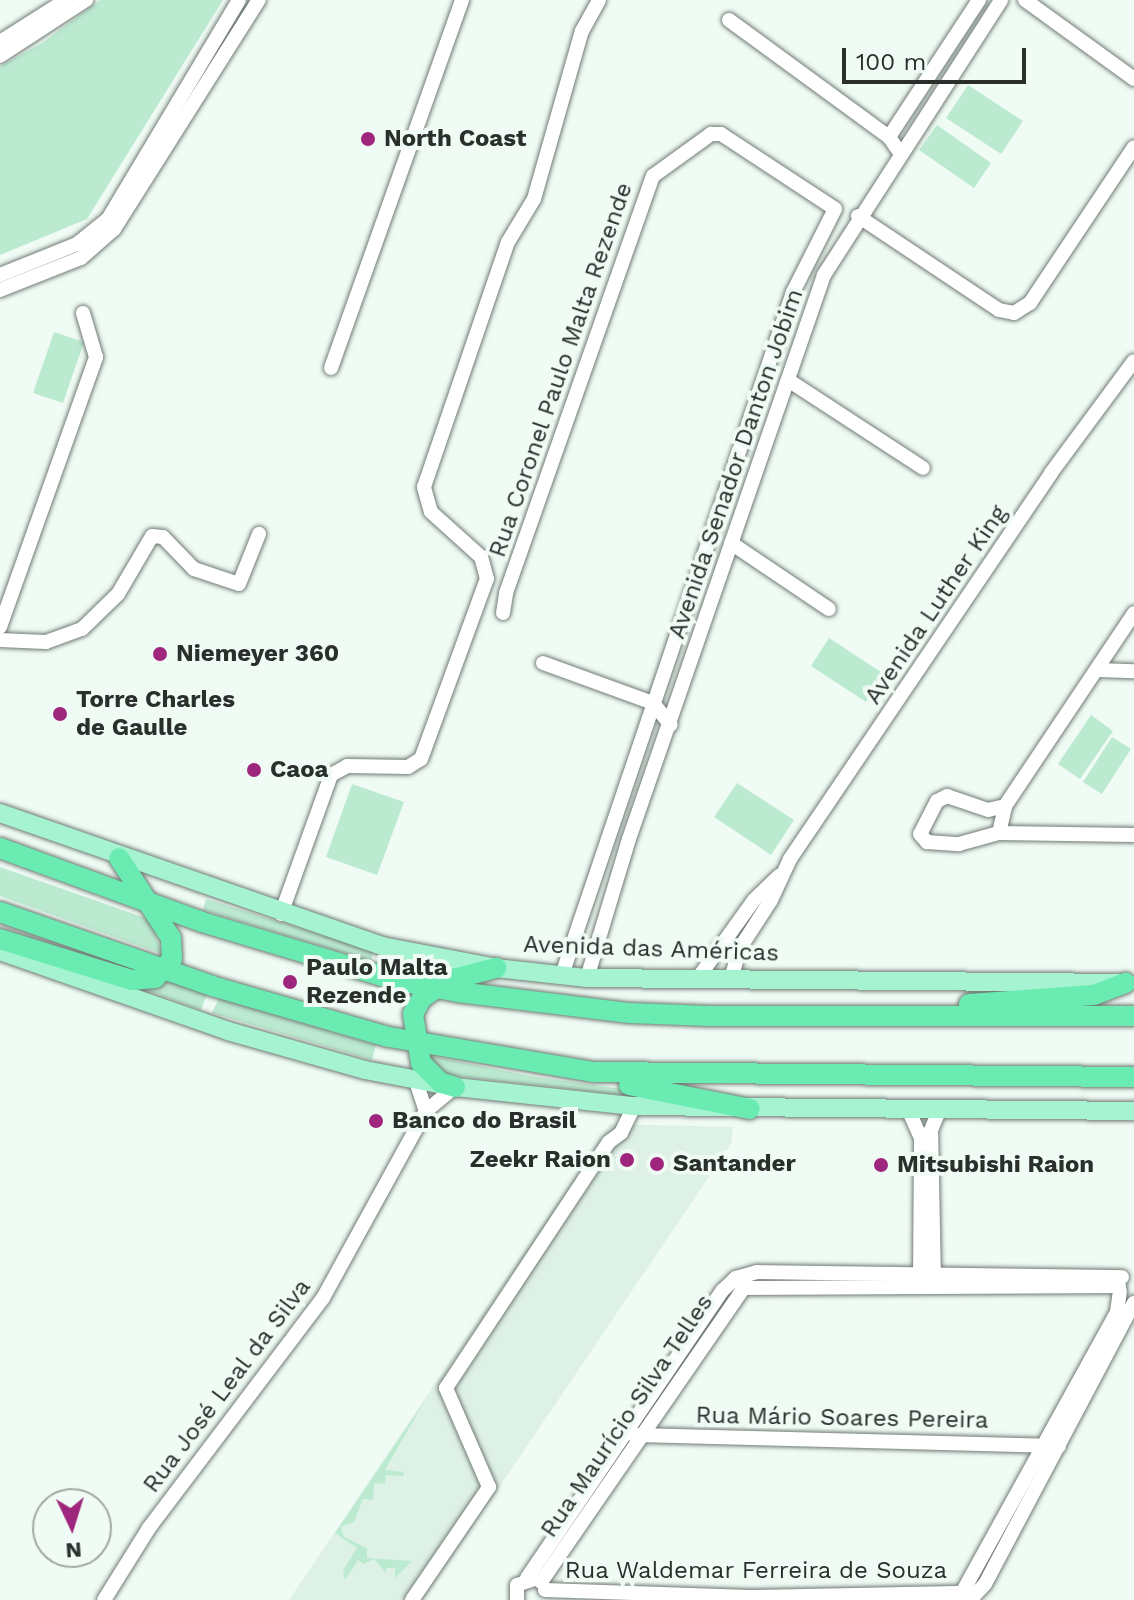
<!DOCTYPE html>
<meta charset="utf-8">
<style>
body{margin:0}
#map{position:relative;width:1134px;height:1600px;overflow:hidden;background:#effbf4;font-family:"Work Sans",sans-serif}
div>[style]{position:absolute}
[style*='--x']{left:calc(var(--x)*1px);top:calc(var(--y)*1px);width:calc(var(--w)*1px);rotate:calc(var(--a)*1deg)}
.built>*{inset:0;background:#def1e6}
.green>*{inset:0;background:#bcead1}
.roads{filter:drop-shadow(0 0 2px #717b75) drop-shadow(0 0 2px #717b75)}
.minor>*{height:14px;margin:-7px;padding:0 7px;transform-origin:7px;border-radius:7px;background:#fff}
.major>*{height:18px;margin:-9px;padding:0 9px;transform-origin:9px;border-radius:9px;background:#a5f3d0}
.highway>*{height:20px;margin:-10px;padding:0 10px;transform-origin:10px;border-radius:10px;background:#69ebb1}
.dots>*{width:22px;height:22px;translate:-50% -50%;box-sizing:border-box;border:4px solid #effbf4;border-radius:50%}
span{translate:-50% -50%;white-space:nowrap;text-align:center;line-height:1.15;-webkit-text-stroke:8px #effbf4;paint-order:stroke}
.poi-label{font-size:24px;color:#2a2f2c;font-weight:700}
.left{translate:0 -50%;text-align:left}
.right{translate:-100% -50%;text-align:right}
.street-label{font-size:24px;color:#2a2f2c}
.north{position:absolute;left:32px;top:1488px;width:80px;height:80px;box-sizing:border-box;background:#effbf4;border:2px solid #a0a9a4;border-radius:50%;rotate:176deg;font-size:22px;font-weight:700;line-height:32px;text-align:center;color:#2a2f2c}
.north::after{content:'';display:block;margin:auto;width:28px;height:36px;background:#9f267d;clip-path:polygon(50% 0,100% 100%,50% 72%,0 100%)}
.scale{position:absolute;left:842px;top:48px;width:184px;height:36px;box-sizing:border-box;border:4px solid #2a2f2c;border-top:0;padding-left:10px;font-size:24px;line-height:28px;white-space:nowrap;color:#2a2f2c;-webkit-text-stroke:6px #effbf4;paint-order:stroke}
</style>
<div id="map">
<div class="built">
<i style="clip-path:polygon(610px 1124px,733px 1127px,731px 1144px,423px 1600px,289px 1600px)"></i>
</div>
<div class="green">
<i style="clip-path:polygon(100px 0,223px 0,87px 219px,0 255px,0 66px,42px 43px)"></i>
<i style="clip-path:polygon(968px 85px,1023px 121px,1001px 154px,946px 118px)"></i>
<i style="clip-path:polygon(937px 125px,991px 163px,974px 188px,919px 150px)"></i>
<i style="clip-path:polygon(54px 332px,84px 342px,63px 403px,33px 393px)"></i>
<i style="clip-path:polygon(829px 638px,884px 674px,866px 702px,811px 666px)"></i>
<i style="clip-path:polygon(1091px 715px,1113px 731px,1080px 779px,1058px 764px)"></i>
<i style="clip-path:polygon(1112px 737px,1131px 749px,1102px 794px,1083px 782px)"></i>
<i style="clip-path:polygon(737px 783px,794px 820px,771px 855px,714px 817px)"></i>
<i style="clip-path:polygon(352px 784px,404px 802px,377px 875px,326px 857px)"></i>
<i style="clip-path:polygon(0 867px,151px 920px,162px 954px,0 896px)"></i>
<i style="clip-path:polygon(206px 899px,373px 951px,371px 961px,203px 910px)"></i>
<i style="clip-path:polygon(166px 980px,207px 994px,201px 1010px,140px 988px)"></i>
<i style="clip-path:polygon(219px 998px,376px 1045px,372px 1060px,212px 1013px)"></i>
<i style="clip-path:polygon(426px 1055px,530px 1076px,651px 1093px,649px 1098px,445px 1075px)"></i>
<i style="clip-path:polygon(424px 1402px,385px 1470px,404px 1472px,403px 1476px,386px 1475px,385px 1484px,374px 1483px,373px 1500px,363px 1499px,354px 1522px,341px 1527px,344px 1537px,367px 1548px,367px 1558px,412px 1561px,395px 1578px,395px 1568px,386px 1568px,386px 1573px,374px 1559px,364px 1564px,358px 1560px,345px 1580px,343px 1570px,357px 1548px,335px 1533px)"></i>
</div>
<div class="roads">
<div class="minor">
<i style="--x:1025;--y:0;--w:135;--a:35.9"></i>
<i style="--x:729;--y:20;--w:198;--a:36.2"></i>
<i style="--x:889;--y:137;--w:19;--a:55"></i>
<i style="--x:0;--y:42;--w:78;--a:-32.5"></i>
<i style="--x:0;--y:56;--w:103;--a:-33.1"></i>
<i style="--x:889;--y:137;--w:164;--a:-56.7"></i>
<i style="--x:858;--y:216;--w:169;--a:33.7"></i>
<i style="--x:999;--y:310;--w:15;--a:11"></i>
<i style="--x:1014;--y:313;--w:19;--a:-32"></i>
<i style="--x:1030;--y:303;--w:187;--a:-56.3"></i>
<i style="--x:0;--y:275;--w:83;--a:-21.9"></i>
<i style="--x:77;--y:244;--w:40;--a:-39"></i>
<i style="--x:108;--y:219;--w:255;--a:-59.1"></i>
<i style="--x:0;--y:290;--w:87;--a:-21.6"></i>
<i style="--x:81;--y:258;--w:44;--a:-41.3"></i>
<i style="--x:114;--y:229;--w:271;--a:-57.7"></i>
<i style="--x:331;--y:368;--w:391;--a:-70.4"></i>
<i style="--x:788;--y:380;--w:161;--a:33.1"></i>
<i style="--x:731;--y:543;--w:118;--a:34"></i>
<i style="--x:503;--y:613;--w:20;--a:-81"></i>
<i style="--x:506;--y:593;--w:442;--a:-70.6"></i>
<i style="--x:653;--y:176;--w:72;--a:-35.9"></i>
<i style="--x:711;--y:134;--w:10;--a:0"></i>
<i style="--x:721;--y:134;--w:136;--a:33.3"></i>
<i style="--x:835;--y:209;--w:93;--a:116.8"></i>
<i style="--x:793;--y:292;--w:721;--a:108.69"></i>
<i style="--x:0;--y:627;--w:287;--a:-70.4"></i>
<i style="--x:96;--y:357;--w:46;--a:-106.5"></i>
<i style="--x:0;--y:640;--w:46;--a:2.5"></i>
<i style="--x:46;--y:642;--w:38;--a:-20"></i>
<i style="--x:82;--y:629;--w:50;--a:-44.2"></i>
<i style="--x:118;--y:594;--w:67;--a:-59.6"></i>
<i style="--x:152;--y:536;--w:11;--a:5"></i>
<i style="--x:163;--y:537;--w:45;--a:45.9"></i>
<i style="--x:194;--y:569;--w:47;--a:18.4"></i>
<i style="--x:239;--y:584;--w:54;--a:-68.2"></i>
<i style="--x:543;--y:663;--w:117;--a:20"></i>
<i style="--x:653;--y:703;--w:28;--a:51"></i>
<i style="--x:1098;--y:670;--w:36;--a:2"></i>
<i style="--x:1005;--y:806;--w:17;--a:167"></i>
<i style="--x:988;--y:810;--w:43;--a:-161.1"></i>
<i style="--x:947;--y:796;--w:11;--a:153"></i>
<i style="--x:937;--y:801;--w:37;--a:117"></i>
<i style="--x:920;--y:834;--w:11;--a:49"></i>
<i style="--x:927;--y:842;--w:32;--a:4"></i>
<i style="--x:959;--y:844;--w:41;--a:-15.4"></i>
<i style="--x:999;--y:833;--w:135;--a:0.8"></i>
<i style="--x:999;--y:833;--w:28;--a:-77"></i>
<i style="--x:1005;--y:806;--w:232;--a:-56.2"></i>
<i style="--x:281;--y:914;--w:148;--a:-70.2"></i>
<i style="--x:331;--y:775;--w:18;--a:-29"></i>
<i style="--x:347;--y:766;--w:61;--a:0.9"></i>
<i style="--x:408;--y:767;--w:15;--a:-32"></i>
<i style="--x:421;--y:759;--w:192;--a:-69.9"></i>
<i style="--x:487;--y:579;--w:23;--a:-105"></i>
<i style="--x:481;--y:557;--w:67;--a:-138"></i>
<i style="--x:431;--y:512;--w:26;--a:-106"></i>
<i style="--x:424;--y:487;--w:259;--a:-71.1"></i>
<i style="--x:508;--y:242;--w:50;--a:-58.8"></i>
<i style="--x:534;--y:199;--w:175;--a:-74.1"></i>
<i style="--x:582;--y:31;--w:35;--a:-61"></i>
<i style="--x:587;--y:978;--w:145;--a:-73.2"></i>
<i style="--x:629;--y:839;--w:597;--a:-70.93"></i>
<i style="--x:824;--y:275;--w:327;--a:-57.2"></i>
<i style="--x:698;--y:978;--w:96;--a:-54.3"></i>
<i style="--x:754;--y:900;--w:35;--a:-44"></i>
<i style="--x:731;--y:979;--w:32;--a:-74"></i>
<i style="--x:740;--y:948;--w:57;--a:-57.1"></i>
<i style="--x:771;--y:900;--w:45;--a:-65.1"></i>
<i style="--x:790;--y:859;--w:466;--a:-55.9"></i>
<i style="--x:1051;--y:473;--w:139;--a:-53.5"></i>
<i style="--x:416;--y:1081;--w:32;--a:72"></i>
<i style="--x:908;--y:1109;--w:32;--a:66"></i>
<i style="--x:921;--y:1138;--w:143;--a:90.4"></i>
<i style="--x:934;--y:1282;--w:152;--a:-91.1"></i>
<i style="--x:931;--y:1130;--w:23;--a:-67"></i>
<i style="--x:634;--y:1435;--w:425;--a:1.5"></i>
<i style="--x:527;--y:1578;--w:348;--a:-55.8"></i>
<i style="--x:723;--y:1290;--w:18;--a:-43"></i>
<i style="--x:736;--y:1278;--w:22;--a:-16"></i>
<i style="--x:757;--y:1272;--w:365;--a:0.8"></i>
<i style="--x:541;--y:1582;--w:357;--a:-55.4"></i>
<i style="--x:744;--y:1288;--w:375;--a:-0.3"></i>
<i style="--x:545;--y:1590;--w:204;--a:2"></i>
<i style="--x:749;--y:1597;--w:213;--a:-1.1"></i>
<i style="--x:962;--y:1593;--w:321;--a:-61.1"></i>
<i style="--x:1117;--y:1312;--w:21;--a:-82"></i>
<i style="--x:104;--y:1600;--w:85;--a:-58"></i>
<i style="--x:149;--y:1528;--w:288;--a:-52.9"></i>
<i style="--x:323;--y:1298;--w:213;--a:-61.2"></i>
<i style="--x:426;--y:1111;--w:38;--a:-40"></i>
<i style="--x:412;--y:1600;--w:137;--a:-55.7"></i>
<i style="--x:489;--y:1487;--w:108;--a:-113.5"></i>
<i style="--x:446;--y:1388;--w:295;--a:-56.5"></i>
<i style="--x:609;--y:1142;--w:15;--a:-37"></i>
<i style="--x:621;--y:1133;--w:30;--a:-64"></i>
<i style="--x:517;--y:1600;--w:15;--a:-90"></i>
<i style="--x:517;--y:1585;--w:18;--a:-19"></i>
<i style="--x:970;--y:1600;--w:22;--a:-47"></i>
<i style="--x:985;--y:1584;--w:318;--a:-62.1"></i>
</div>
<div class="major">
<i style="--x:0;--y:813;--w:404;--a:19.2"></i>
<i style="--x:382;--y:946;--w:116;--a:10.9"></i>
<i style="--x:496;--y:968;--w:92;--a:6.3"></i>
<i style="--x:587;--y:978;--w:537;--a:0.53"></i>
<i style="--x:0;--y:951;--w:242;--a:19.3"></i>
<i style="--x:228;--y:1031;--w:142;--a:15.9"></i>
<i style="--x:365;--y:1070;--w:92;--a:10.7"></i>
<i style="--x:455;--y:1087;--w:180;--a:6.1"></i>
<i style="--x:634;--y:1106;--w:500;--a:0.57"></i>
</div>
<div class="highway">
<i style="--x:0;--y:848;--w:215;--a:20.1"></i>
<i style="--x:202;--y:922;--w:206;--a:16.7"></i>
<i style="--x:399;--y:981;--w:60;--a:10.6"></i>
<i style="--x:458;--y:992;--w:173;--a:7"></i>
<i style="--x:630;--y:1013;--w:79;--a:2.2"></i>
<i style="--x:709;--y:1016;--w:425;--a:0"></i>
<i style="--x:0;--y:912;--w:225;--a:19.2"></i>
<i style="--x:212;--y:986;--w:184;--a:16.1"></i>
<i style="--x:389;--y:1037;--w:208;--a:9.7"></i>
<i style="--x:594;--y:1072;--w:540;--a:0.53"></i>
<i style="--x:0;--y:939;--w:138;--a:17.3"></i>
<i style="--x:132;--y:980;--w:23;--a:-5"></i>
<i style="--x:155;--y:978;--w:25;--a:-48"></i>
<i style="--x:172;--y:959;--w:21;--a:-93"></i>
<i style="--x:171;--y:938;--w:95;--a:-123"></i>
<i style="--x:969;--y:1004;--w:125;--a:-4.1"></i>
<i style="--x:1094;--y:995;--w:34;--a:-21"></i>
<i style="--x:629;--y:1085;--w:123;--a:11.2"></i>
<i style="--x:455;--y:1087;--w:16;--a:-162"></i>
<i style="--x:440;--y:1082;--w:27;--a:-135"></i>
<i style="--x:421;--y:1063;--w:50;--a:-99.3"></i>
<i style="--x:413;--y:1014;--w:18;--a:-61"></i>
<i style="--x:422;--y:998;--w:29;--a:-35"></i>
<i style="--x:446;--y:981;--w:52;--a:-14.6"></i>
</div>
</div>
<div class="dots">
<i style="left:368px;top:139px;background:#9f267d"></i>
<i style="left:160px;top:654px;background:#9f267d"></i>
<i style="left:60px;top:714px;background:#9f267d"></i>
<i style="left:254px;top:770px;background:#9f267d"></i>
<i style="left:290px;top:982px;background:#9f267d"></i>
<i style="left:376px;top:1121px;background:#9f267d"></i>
<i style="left:627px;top:1160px;background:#9f267d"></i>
<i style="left:657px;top:1164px;background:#9f267d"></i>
<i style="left:881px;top:1165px;background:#9f267d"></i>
</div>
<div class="poi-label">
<span class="left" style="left:384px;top:139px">North Coast</span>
<span class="left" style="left:176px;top:654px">Niemeyer 360</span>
<span class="left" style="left:76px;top:714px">Torre Charles<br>de Gaulle</span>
<span class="left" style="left:270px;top:770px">Caoa</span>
<span class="left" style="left:306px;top:982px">Paulo Malta<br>Rezende</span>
<span class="left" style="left:392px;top:1121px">Banco do Brasil</span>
<span class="right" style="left:611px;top:1160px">Zeekr Raion</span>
<span class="left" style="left:673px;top:1164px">Santander</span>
<span class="left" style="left:897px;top:1165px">Mitsubishi Raion</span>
</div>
<div class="street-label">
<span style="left:561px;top:370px;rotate:-71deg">Rua Coronel Paulo Malta Rezende</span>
<span style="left:736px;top:464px;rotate:-71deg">Avenida Senador Danton Jobim</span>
<span style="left:936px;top:605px;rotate:-56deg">Avenida Luther King</span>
<span style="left:651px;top:949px;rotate:2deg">Avenida das Américas</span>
<span style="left:227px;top:1386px;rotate:-53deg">Rua José Leal da Silva</span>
<span style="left:627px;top:1416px;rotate:-56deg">Rua Maurício Silva Telles</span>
<span style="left:842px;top:1418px;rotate:1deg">Rua Mário Soares Pereira</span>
<span style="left:756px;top:1571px">Rua Waldemar Ferreira de Souza</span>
</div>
<div class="north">N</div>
<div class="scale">100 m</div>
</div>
